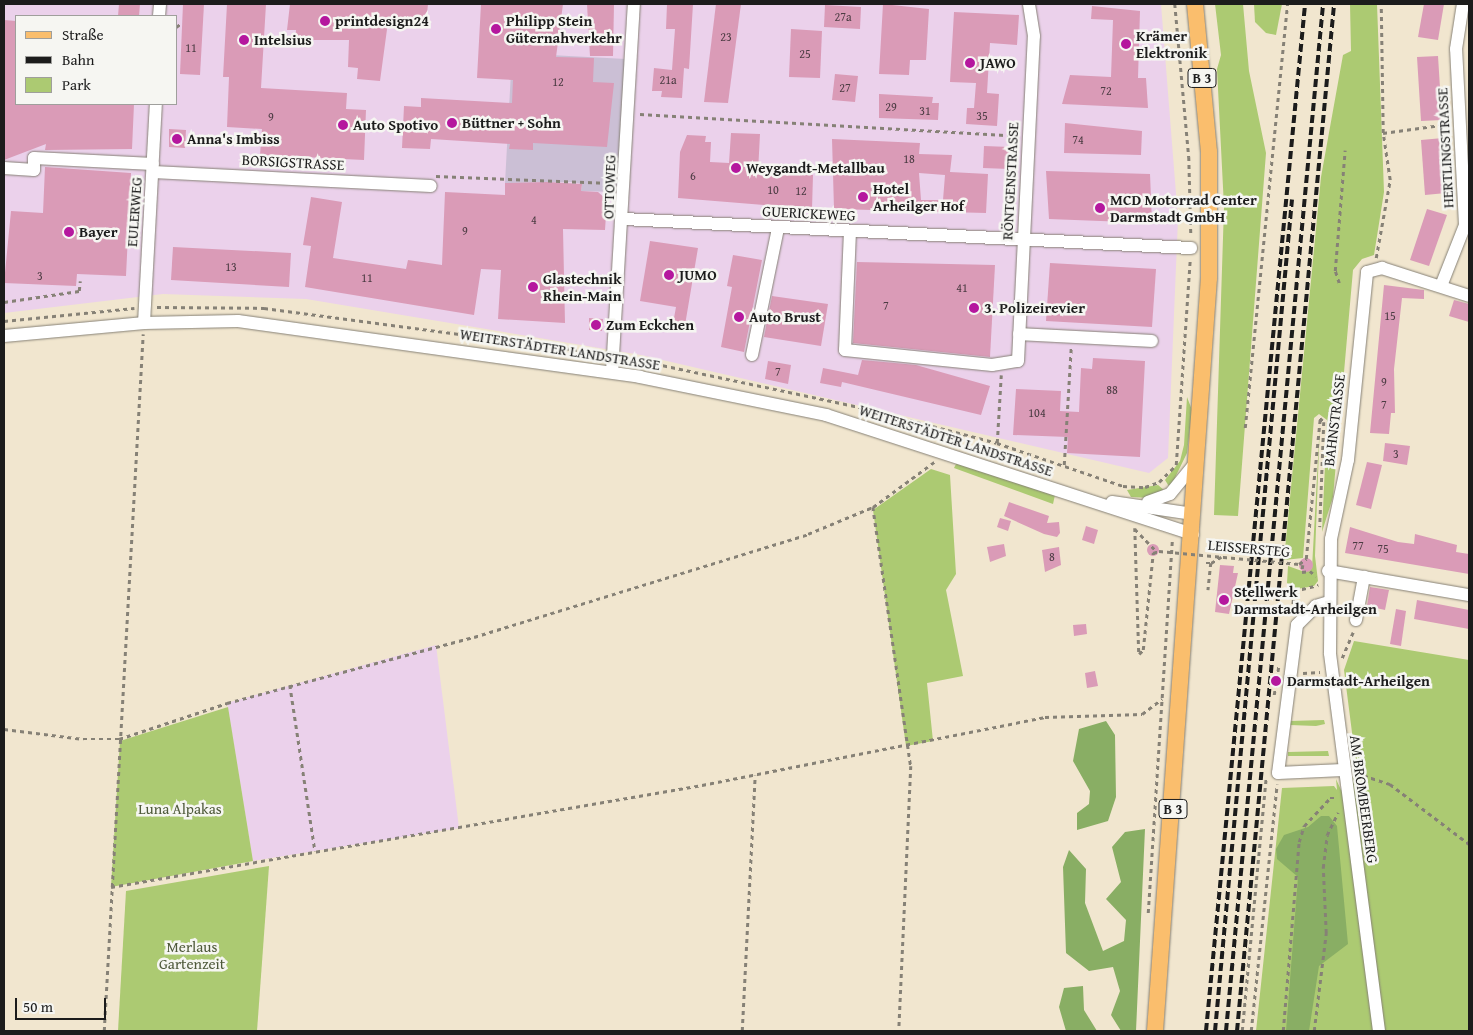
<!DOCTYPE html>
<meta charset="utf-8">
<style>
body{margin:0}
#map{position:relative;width:1473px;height:1035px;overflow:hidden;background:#f1e6cf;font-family:"Gentium Book Plus",serif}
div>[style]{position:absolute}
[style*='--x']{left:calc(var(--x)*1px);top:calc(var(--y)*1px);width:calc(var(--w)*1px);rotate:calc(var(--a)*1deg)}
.built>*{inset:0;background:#ebd1eb}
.industrial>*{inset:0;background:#cbbfd5}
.green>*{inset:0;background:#acca72}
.forest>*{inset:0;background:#89ae64}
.building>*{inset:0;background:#da9bb7}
.round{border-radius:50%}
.path>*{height:2.5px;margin-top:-1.25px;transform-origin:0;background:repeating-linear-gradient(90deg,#868176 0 4px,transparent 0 8px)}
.roads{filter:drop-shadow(0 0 1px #868176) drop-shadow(0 0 1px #868176)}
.minor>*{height:12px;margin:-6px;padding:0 6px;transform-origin:6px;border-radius:6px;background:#fff}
.major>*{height:16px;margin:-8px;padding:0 8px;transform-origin:8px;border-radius:8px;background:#fabe6d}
.rail>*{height:4px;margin-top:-2px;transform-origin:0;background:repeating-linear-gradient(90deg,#1c1c1c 0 8px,transparent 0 12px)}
.path-bridge>*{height:2.5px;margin-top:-1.25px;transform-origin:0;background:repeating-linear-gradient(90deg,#868176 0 4px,transparent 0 8px)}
.dots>*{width:14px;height:14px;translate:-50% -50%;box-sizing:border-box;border:2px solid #f6f6f2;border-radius:50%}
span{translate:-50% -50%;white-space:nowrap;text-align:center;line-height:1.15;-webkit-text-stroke:5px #f6f6f2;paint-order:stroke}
.number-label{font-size:12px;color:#4c3c43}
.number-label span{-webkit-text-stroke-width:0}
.shield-label span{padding:1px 4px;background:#f6f6f2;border:1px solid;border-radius:4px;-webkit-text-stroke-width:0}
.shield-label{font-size:14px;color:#1c1c1c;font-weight:700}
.poi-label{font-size:15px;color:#1c1c1c;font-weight:700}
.left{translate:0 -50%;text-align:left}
.street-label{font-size:15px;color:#1c1c1c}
.park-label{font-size:15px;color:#4e593a}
.frame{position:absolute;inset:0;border:5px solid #1c1c1c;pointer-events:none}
.legend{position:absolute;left:15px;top:15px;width:162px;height:90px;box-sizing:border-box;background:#f6f6f2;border:1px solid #9f9f9c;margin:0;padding:6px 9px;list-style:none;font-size:15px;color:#1c1c1c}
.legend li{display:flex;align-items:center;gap:10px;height:25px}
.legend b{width:25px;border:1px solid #9f9f9c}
.scale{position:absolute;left:15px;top:998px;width:91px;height:22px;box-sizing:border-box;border:2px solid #1c1c1c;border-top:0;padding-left:6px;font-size:15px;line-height:18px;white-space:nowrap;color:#1c1c1c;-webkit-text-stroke:4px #f6f6f2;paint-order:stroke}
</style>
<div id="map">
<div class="built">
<i style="clip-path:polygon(evenodd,4px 4px,1161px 4px,1178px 219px,1168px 458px,1149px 473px,641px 355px,306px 299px,163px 294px,4px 313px,4px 4px,16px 16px,176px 16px,176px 104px,16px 104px,16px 16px)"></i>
<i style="clip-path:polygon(436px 645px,459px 828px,253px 861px,227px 703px)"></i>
</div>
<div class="industrial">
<i style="clip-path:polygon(512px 53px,626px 59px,618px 192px,581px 191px,582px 184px,573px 182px,505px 183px)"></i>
</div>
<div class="green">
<i style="clip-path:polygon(1215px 4px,1243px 4px,1249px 71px,1266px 153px,1238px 516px,1214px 515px,1224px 207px,1217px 69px,1221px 55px)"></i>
<i style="clip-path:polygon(1254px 4px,1282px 4px,1276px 35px,1266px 33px,1255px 22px)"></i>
<i style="clip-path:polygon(1350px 4px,1377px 4px,1384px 192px,1374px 255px,1362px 259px,1353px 270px,1333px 497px,1322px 532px,1327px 420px,1319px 414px,1314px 418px,1303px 558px,1284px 560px,1321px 177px,1343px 55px,1351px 51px)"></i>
<i style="clip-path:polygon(1187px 397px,1192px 410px,1187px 453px,1170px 488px,1165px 480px,1180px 461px,1184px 445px)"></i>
<i style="clip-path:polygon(1320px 422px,1315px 556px,1318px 581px,1314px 586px,1297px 589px,1287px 583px,1288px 566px,1302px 571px,1312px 568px)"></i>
<i style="clip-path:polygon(957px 462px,1055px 495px,1053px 504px,954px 468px)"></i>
<i style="clip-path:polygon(931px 469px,950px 475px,956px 574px,946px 590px,963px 676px,927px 683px,933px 741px,906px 746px,873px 510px)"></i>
<i style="clip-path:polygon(1158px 485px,1165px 491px,1151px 498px,1131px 497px,1127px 490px)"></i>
<i style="clip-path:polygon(1354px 641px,1469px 660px,1469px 1031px,1256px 1031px,1282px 788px,1334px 786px,1337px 790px,1336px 779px,1341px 790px,1351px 788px,1353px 776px,1355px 787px,1359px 787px,1344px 670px)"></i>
<i style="clip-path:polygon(228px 707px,253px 861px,111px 887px,120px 741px)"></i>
<i style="clip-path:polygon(1324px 720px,1325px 724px,1316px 726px,1290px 725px,1290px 721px)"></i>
<i style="clip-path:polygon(1328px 751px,1329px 756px,1288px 756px,1288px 752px)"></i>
<i style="clip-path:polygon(269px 866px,257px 1031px,118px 1031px,126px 891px)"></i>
</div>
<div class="forest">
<i style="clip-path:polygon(1106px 721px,1115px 735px,1116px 797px,1108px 821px,1077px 830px,1077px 813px,1089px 804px,1090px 791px,1073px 761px,1079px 729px)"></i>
<i style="clip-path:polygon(1321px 816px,1329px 816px,1337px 826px,1348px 944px,1319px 966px,1309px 1031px,1286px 1031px,1298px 877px,1277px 859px,1276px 849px,1284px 835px,1308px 827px)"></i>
<i style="clip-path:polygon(1145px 829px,1136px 1031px,1121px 1031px,1111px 1015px,1120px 991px,1113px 967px,1089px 971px,1066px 953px,1063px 867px,1069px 850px,1086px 869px,1085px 903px,1103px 951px,1124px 941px,1126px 920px,1106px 899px,1121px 882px,1112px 847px,1125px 832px)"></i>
<i style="clip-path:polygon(1083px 986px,1084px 1010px,1097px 1031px,1066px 1031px,1059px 1007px,1064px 988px)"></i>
</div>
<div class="building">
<i style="clip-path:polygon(119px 4px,140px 4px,139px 16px,118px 16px)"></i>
<i style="clip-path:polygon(183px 4px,204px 4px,200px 75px,180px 74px)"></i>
<i style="clip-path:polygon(227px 4px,266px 4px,261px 88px,347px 93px,346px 109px,366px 110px,364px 160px,260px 155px,262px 129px,227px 127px,229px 77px,223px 77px)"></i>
<i style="clip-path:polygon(290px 4px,428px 4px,426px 24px,388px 22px,380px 81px,357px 79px,358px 68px,348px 67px,349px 40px,295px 40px,296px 30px,287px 30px)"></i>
<i style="clip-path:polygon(481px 4px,563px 4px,556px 57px,594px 58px,593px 82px,614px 83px,607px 147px,533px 143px,533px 150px,509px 149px,510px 144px,431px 139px,430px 149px,402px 148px,404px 106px,421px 107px,421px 98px,512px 103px,513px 80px,477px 78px)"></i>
<i style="clip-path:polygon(587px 4px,614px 4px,613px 56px,590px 56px)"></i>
<i style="clip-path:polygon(667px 4px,693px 4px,689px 69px,684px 68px,682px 98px,661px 97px,662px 91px,652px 91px,654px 68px,672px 70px,675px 29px,666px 29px)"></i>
<i style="clip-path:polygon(716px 4px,741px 4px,728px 103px,704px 102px)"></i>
<i style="clip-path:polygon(883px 4px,929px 9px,926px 60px,910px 60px,909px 75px,879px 74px)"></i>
<i style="clip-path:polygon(1424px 4px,1444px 4px,1438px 40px,1418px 37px)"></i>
<i style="clip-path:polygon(825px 5px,861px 7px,860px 29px,824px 27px)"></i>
<i style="clip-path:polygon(1092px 6px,1140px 11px,1138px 78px,1146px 78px,1148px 108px,1062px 104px,1070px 75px,1111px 77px,1113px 20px,1091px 19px)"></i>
<i style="clip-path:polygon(954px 12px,1019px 15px,1017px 45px,990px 43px,987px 93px,999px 94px,997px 126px,966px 124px,967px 108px,974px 108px,976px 83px,950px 82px)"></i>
<i style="clip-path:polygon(4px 20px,16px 21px,16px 104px,134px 104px,132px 149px,45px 150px,46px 144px,4px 160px)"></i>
<i style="clip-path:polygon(791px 29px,822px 31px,820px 78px,789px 77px)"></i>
<i style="clip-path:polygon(1438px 56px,1442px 120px,1421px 121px,1417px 57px)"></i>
<i style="clip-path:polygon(835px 74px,858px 76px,855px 102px,832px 100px)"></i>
<i style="clip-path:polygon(879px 94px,933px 97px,932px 103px,939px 103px,938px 120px,879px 118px)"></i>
<i style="clip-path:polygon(1065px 123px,1142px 131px,1141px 155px,1064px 153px)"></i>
<i style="clip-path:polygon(169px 129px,186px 130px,185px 148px,169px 147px)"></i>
<i style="clip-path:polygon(731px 133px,760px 134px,758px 172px,813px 175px,812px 209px,678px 198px,680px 152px,687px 135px,706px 136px,705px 142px,711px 142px,710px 162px,729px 163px)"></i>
<i style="clip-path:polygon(1443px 138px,1446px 193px,1425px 195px,1421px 140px)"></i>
<i style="clip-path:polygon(evenodd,832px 139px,920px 143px,919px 154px,952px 155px,950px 172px,988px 174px,986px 213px,834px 209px,832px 139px,919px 173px,945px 175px,943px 200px,921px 200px,919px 173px)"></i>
<i style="clip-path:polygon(984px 146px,1010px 147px,1009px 169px,983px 168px)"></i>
<i style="clip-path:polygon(45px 167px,131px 173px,126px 276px,77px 274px,76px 286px,4px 283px,11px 211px,43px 213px)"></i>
<i style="clip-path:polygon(1046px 171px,1150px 174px,1152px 223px,1049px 219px)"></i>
<i style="clip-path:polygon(547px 182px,582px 184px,581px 191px,598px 192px,607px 200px,605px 230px,563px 229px,565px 323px,498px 319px,501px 270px,481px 269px,474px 315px,305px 287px,311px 246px,303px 245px,311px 197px,342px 202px,333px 258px,406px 269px,408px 260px,442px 265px,445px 192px,505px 195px,505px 183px)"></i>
<i style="clip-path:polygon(1427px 209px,1447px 215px,1429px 266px,1410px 260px)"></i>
<i style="clip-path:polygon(650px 241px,698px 248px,684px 331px,672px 329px,676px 307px,640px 301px)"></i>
<i style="clip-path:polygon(173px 247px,291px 253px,289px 287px,171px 280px)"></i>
<i style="clip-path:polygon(733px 255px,762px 260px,744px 352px,721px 347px,732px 287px,727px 286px)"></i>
<i style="clip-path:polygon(857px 262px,995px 265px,990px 357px,853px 343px)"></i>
<i style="clip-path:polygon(1050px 263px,1156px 269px,1152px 327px,1046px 321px)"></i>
<i style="clip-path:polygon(1384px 285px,1424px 290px,1424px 299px,1402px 298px,1394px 369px,1395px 413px,1391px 413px,1389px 434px,1370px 433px)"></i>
<i style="clip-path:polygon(772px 296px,828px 304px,821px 346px,764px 337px)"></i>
<i style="clip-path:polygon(1454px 300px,1469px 304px,1469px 322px,1449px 316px)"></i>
<i style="clip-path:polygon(589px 318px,603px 319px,602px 331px,589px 330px)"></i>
<i style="clip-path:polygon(1093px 358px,1145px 361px,1140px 457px,1067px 453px,1068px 437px,1013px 435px,1016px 389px,1061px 391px,1060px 411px,1079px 412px,1081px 368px,1092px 369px)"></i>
<i style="clip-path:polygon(862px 360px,916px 365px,990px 386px,981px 415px,842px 382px,841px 387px,820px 383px,823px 368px,858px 375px)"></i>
<i style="clip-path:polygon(768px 361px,791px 365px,788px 384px,765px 379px)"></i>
<i style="clip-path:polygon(1385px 443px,1410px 446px,1407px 465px,1383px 461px)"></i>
<i style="clip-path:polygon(1367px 462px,1382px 465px,1371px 509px,1356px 505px)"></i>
<i style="clip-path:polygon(1009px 502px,1049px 516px,1047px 523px,1059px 522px,1060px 533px,1057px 537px,1044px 534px,1004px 516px)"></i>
<i style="clip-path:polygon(1000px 518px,1011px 521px,1008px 531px,997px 527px)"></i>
<i style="clip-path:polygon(1086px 526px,1098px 530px,1094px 544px,1082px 540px)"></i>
<i style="clip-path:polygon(1350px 527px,1398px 542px,1414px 544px,1415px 534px,1457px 545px,1456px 552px,1469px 554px,1469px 574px,1345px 553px)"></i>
<i class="round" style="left:1147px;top:544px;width:12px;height:12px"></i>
<i style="clip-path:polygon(1004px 544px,1006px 556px,990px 562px,987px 547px)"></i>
<i style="clip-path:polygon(1059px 547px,1061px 565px,1045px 572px,1042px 550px)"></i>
<i class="round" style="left:1299px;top:558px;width:14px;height:14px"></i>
<i style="clip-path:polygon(1220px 565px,1234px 566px,1233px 573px,1238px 573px,1229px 614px,1215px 612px)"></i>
<i style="clip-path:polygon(1370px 587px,1389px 590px,1385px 610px,1367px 606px)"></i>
<i style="clip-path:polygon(1417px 600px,1469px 610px,1469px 629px,1414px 619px)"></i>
<i style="clip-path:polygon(1396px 609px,1406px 611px,1401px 646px,1390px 644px)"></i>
<i style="clip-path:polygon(1086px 624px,1087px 634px,1074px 636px,1073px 625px)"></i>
<i style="clip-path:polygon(1095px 671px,1098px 686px,1087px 688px,1085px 673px)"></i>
</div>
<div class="path">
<i style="--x:1175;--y:4;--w:154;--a:84.8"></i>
<i style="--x:1189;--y:157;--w:79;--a:88.5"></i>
<i style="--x:176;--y:27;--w:7;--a:-34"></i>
<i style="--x:640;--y:114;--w:380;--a:3.3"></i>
<i style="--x:1383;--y:133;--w:66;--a:-7.9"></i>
<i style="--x:436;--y:176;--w:175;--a:2.3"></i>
<i style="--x:1376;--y:258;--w:79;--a:-79.8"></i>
<i style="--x:1390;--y:180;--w:48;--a:-98.5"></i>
<i style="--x:1383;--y:133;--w:129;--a:-90.9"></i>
<i style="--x:1339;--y:283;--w:13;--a:-108"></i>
<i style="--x:1335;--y:271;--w:121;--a:-85.3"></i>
<i style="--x:4;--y:302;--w:76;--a:-8.3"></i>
<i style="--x:79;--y:291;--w:10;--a:-84"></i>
<i style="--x:157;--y:307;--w:107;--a:0.5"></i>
<i style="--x:264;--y:308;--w:340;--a:7.6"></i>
<i style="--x:4;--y:321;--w:131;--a:-5.7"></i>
<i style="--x:624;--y:357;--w:244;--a:12"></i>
<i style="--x:863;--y:408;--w:138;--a:14.6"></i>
<i style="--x:997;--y:443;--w:133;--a:18.8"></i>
<i style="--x:1123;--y:486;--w:22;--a:3"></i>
<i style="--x:1145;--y:487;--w:15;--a:-20"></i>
<i style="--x:1159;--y:482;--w:24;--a:-45"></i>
<i style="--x:1176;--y:465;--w:206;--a:-86.1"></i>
<i style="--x:1245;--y:428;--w:426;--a:-84.3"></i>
<i style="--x:946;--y:442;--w:13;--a:-61"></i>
<i style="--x:997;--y:443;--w:68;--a:-86.6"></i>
<i style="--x:958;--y:446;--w:13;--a:-86"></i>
<i style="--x:1064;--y:465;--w:117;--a:-86.6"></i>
<i style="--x:873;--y:507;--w:262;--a:81.7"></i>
<i style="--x:911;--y:766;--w:265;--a:92.6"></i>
<i style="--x:1135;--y:528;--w:126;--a:88.2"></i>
<i style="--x:1139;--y:654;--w:6;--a:-45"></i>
<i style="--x:1143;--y:650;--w:98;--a:-84.1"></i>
<i style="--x:1153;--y:553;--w:6;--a:-18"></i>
<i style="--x:1135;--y:529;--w:29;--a:46"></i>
<i style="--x:1206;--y:563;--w:5;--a:0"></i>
<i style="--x:1211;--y:563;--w:27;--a:96"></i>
<i style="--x:1211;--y:563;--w:12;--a:-31"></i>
<i style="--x:1299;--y:564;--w:9;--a:-36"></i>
<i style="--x:1306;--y:559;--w:142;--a:-84.3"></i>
<i style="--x:1320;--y:418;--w:6;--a:45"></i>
<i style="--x:1324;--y:422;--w:105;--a:92.2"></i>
<i style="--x:1303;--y:565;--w:7;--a:98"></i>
<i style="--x:1302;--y:572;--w:8;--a:-7"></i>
<i style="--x:1310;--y:571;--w:8;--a:40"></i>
<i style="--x:1292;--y:612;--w:21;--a:-85"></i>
<i style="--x:1294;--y:591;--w:25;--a:-14"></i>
<i style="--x:1342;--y:658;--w:28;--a:-67"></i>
<i style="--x:1303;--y:673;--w:17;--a:-3"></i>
<i style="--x:290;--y:685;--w:168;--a:81.4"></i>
<i style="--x:1301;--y:687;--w:22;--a:0"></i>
<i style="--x:1274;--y:695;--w:31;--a:-81"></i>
<i style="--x:4;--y:729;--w:80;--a:7.2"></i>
<i style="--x:83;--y:739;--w:36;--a:0"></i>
<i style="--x:119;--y:739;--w:114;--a:-18.4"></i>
<i style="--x:227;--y:703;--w:256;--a:-15"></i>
<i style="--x:474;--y:637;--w:350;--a:-17.1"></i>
<i style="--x:808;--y:534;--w:70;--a:-22.6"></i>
<i style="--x:873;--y:507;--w:76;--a:-36.4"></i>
<i style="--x:1356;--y:773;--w:36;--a:18"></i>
<i style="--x:1390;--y:784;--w:99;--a:37.2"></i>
<i style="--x:111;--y:887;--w:600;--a:-9.79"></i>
<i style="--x:702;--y:785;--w:350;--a:-11.2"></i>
<i style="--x:1045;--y:717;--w:97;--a:-1.8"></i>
<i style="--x:1142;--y:714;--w:25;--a:-37"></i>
<i style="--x:1148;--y:913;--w:374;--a:-86.3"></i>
<i style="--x:104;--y:1031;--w:698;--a:-86.8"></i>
<i style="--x:742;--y:1031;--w:256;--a:-87.1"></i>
<i style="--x:1242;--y:1031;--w:254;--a:-84.6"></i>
<i style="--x:1251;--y:1031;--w:248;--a:-84"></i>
<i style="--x:1283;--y:1031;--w:190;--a:-85.2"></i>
<i style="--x:1299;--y:842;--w:17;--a:-73"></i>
<i style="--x:1304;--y:826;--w:38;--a:-47"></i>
<i style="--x:1330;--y:798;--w:6;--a:0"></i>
<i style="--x:1314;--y:1031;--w:99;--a:-83"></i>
<i style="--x:1326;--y:933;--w:65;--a:-92.6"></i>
<i style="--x:1323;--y:868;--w:33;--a:-83"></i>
<i style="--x:1327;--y:835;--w:25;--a:-64"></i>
</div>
<div class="roads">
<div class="minor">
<i style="--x:159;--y:16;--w:12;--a:-85"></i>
<i style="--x:4;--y:168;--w:30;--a:4"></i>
<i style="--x:34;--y:170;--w:12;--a:-90"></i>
<i style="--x:34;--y:158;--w:119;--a:2.9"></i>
<i style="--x:153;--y:172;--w:278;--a:2.9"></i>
<i style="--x:624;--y:219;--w:568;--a:2.93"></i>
<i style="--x:850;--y:231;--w:119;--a:92.4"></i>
<i style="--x:845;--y:350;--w:148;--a:5.8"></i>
<i style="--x:992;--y:365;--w:26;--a:-9"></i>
<i style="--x:1018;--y:361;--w:325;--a:-87.2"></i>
<i style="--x:1034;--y:36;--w:32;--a:-99"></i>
<i style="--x:1441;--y:286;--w:66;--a:-68.5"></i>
<i style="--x:1465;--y:225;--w:176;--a:-92.9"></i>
<i style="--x:1456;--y:49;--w:46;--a:-81.2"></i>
<i style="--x:144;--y:323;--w:219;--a:-86.9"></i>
<i style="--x:1019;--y:334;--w:133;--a:3"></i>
<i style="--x:4;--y:336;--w:141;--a:-5.3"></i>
<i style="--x:144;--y:323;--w:94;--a:-1.2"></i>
<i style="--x:238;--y:321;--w:406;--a:7.9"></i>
<i style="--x:640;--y:377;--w:190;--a:11.5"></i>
<i style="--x:826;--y:415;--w:386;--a:18"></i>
<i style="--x:752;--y:355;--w:130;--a:-78.4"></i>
<i style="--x:612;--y:372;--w:369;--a:-86.6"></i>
<i style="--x:1112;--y:502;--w:82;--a:8.4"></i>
<i style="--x:1148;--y:502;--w:23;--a:-20"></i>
<i style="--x:1170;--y:494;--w:43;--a:-50.7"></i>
<i style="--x:1328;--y:571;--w:143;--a:9.7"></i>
<i style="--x:1329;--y:602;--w:14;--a:163"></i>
<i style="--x:1316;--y:606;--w:27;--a:135"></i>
<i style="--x:1297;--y:625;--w:149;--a:97.3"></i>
<i style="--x:1278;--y:773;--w:65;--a:-2.6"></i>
<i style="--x:1356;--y:620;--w:44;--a:-79.5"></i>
<i style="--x:1379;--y:1031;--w:381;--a:-97.4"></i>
<i style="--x:1330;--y:653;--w:114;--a:-89.5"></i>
<i style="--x:1331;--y:539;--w:81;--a:-77.9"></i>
<i style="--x:1348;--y:460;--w:189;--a:-84.2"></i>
<i style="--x:1367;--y:272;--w:16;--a:-15"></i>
<i style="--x:1382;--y:268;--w:91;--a:17.8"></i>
</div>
<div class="major">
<i style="--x:1155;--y:1031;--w:755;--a:-85.9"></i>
<i style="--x:1209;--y:278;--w:126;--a:-90"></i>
<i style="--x:1209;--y:152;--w:149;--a:-95.4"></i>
</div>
</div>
<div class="rail">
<i style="--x:1206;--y:1031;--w:1032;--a:-84.49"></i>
<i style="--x:1215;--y:1031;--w:835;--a:-84.71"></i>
<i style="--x:1226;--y:1031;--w:1032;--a:-84.6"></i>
<i style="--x:1237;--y:1031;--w:1032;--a:-84.6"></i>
</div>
<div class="path-bridge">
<i style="--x:1159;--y:551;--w:141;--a:5.3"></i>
</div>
<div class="dots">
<i style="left:325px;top:21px;background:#b5179e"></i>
<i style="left:496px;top:29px;background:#b5179e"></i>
<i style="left:244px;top:40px;background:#b5179e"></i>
<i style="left:1126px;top:44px;background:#b5179e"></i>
<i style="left:970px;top:63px;background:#b5179e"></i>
<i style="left:452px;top:123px;background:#b5179e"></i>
<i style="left:343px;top:125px;background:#b5179e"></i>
<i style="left:177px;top:139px;background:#b5179e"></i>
<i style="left:736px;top:168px;background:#b5179e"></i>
<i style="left:863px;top:197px;background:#b5179e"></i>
<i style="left:1100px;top:208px;background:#b5179e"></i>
<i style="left:69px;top:232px;background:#b5179e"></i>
<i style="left:669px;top:275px;background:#b5179e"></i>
<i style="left:533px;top:287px;background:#b5179e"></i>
<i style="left:974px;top:308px;background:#b5179e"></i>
<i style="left:739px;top:317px;background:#b5179e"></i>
<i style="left:596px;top:325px;background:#b5179e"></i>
<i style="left:1224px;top:600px;background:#b5179e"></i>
<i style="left:1276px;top:681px;background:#b5179e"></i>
</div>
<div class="number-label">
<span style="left:843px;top:17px">27a</span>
<span style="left:726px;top:37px">23</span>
<span style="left:191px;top:48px">11</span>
<span style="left:805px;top:54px">25</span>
<span style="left:668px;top:80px">21a</span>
<span style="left:558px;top:82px">12</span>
<span style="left:845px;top:88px">27</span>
<span style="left:1106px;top:91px">72</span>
<span style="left:891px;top:107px">29</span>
<span style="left:925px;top:111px">31</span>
<span style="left:982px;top:116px">35</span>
<span style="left:271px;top:117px">9</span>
<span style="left:1078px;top:140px">74</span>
<span style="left:909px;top:159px">18</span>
<span style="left:693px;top:176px">6</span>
<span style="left:773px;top:190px">10</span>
<span style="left:801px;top:191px">12</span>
<span style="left:534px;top:220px">4</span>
<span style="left:465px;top:231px">9</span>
<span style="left:231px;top:267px">13</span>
<span style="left:40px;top:276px">3</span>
<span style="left:367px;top:278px">11</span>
<span style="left:962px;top:288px">41</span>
<span style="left:886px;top:306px">7</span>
<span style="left:1390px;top:316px">15</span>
<span style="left:778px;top:372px">7</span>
<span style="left:1384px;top:382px">9</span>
<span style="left:1112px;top:390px">88</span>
<span style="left:1384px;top:405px">7</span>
<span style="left:1037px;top:413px">104</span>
<span style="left:1396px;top:454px">3</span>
<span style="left:1358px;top:546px">77</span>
<span style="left:1383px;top:549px">75</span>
<span style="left:1052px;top:557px">8</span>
</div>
<div class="shield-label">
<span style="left:1202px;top:78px">B 3</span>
<span style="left:1173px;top:809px">B 3</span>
</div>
<div class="poi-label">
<span class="left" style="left:506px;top:29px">Philipp Stein<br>Güternahverkehr</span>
<span class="left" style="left:335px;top:21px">printdesign24</span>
<span class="left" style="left:1136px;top:44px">Krämer<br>Elektronik</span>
<span class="left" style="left:254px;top:40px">Intelsius</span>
<span class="left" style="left:980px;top:63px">JAWO</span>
<span class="left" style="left:462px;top:123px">Büttner + Sohn</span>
<span class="left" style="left:353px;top:125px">Auto Spotivo</span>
<span class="left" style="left:187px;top:139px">Anna's Imbiss</span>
<span class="left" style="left:746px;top:168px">Weygandt-Metallbau</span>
<span class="left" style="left:873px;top:197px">Hotel<br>Arheilger Hof</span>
<span class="left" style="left:1110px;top:208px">MCD Motorrad Center<br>Darmstadt GmbH</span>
<span class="left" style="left:79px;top:232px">Bayer</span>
<span class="left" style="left:679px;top:275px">JUMO</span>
<span class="left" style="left:543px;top:287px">Glastechnik<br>Rhein-Main</span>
<span class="left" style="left:984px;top:308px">3. Polizeirevier</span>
<span class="left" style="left:749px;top:317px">Auto Brust</span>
<span class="left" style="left:606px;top:325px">Zum Eckchen</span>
<span class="left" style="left:1234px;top:600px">Stellwerk<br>Darmstadt-Arheilgen</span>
<span class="left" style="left:1287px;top:681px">Darmstadt-Arheilgen</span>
</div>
<div class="street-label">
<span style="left:1445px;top:148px;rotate:-93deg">HERTLINGSTRASSE</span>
<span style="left:293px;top:162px;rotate:3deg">BORSIGSTRASSE</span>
<span style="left:1010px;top:181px;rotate:-87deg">RÖNTGENSTRASSE</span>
<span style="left:609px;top:187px;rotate:-88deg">OTTOWEG</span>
<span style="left:134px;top:212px;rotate:-86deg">EULERWEG</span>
<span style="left:809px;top:213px;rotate:3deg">GUERICKEWEG</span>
<span style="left:560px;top:349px;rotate:9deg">WEITERSTÄDTER LANDSTRASSE</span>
<span style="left:1334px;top:420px;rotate:-83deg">BAHNSTRASSE</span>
<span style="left:956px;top:440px;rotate:18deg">WEITERSTÄDTER LANDSTRASSE</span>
<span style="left:1249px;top:548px;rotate:5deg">LEISSERSTEG</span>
<span style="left:1364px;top:799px;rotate:82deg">AM BROMBEERBERG</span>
</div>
<div class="park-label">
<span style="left:180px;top:809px">Luna Alpakas</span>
<span style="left:192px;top:955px">Merlaus<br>Gartenzeit</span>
</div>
<div class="frame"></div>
<ul class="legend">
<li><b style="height:6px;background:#fabe6d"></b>Straße</li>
<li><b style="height:6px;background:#1c1c1c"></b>Bahn</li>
<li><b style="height:14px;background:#acca72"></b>Park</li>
</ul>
<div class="scale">50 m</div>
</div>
